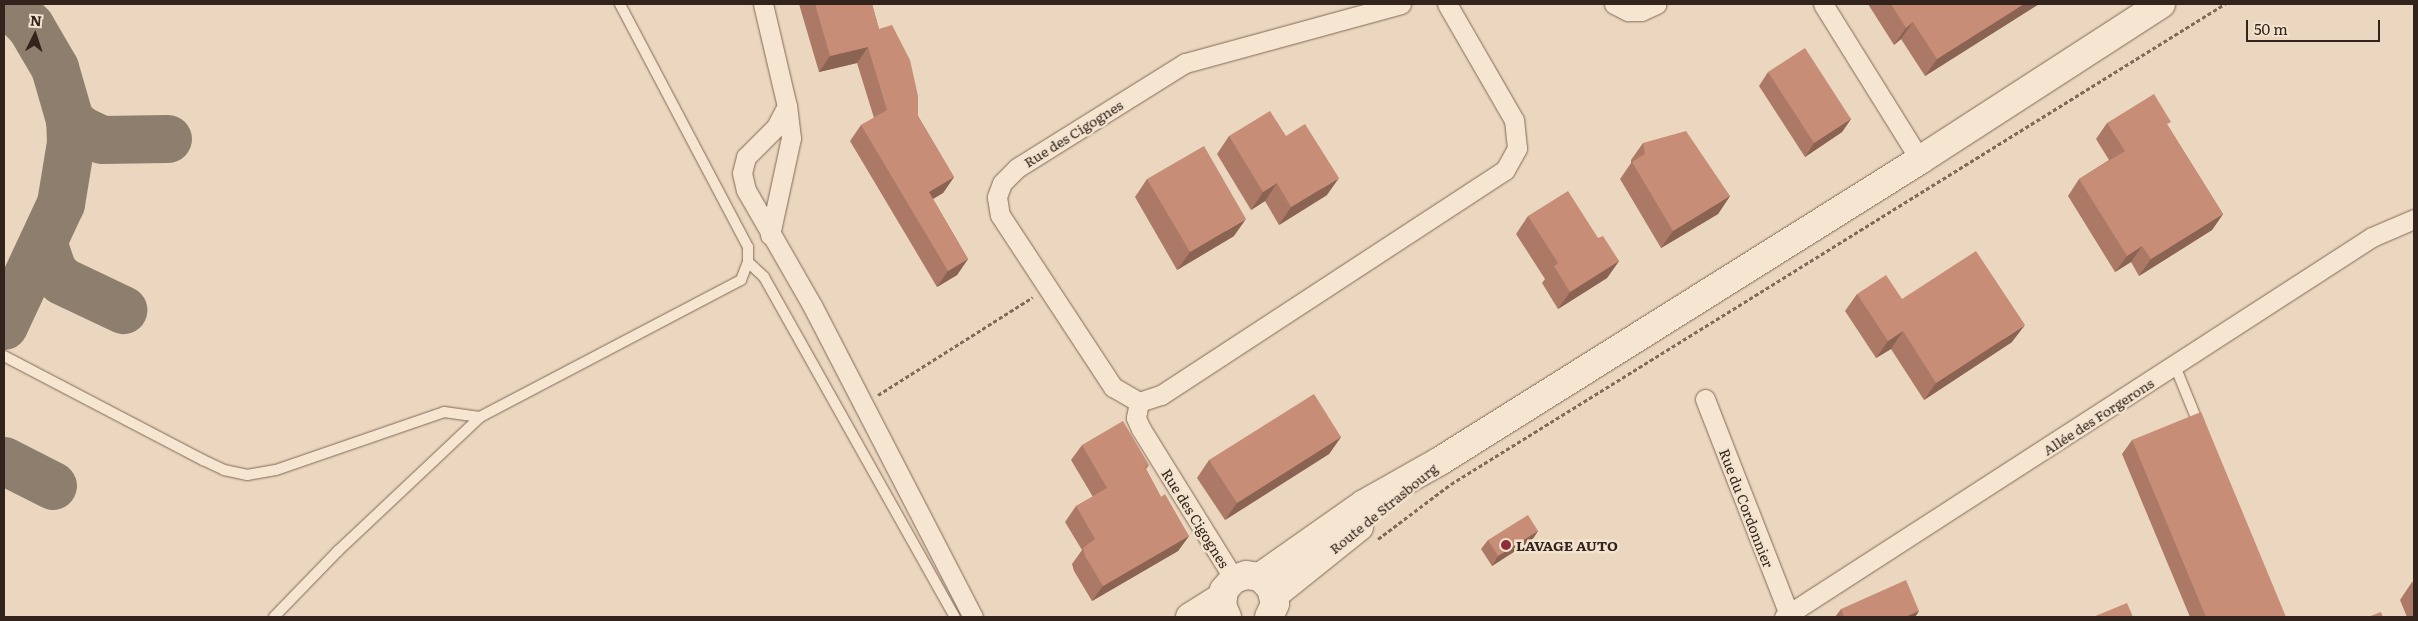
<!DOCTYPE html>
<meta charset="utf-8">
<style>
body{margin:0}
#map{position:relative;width:2418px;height:621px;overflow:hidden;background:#ebd7bf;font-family:Literata,serif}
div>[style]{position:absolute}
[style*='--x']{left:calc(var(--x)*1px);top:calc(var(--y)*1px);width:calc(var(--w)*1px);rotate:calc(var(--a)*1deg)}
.taxiway>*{height:48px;margin:-24px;padding:0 24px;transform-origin:24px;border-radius:24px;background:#8e7e6e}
.path>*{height:3px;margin-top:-1.5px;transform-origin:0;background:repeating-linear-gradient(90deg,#826958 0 4px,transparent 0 6.5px)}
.roads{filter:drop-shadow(0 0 1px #826958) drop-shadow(0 0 1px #826958)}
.lane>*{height:10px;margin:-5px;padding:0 5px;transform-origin:5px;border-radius:5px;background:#f6e6d1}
.street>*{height:19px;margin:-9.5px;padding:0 9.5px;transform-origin:9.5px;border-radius:9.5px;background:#f6e6d1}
.secondary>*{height:28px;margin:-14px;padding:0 14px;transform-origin:14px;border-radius:14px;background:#f6e6d1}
.wall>*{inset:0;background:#ab7965}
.shaded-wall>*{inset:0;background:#8b6353}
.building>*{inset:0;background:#c78d76}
.dots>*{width:14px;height:14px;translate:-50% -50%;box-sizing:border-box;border:2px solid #f3e3ce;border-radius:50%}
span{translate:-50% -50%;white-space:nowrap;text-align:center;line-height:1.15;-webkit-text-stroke:5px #f3e3ce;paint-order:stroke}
.street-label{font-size:14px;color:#32241c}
.poi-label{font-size:14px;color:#32241c;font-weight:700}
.left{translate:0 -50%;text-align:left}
.frame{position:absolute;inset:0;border:5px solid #32241c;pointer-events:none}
.north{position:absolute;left:10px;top:10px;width:50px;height:50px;-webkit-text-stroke:4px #f3e3ce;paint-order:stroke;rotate:4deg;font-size:14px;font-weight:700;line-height:20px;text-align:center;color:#32241c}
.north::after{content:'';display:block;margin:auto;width:18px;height:22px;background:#32241c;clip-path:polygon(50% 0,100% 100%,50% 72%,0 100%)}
.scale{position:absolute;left:2246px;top:20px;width:134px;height:22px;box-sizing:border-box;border:2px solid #32241c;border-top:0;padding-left:6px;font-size:15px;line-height:18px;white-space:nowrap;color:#32241c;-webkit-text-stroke:4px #f3e3ce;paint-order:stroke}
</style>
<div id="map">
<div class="taxiway">
<i style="--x:70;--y:120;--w:15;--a:42"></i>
<i style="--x:81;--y:130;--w:23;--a:25"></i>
<i style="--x:102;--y:140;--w:66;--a:-0.9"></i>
<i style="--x:44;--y:245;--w:28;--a:71"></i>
<i style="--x:53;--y:271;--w:13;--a:48"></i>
<i style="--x:62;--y:281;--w:68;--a:25.4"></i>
<i style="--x:4;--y:326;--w:135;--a:-65"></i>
<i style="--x:61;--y:204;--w:62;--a:-80.7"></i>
<i style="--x:71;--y:143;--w:23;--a:-92"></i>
<i style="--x:70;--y:120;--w:54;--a:-106.1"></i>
<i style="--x:55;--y:68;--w:48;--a:-120.3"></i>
<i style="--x:31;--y:27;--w:32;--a:-134"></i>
<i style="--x:4;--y:461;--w:55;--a:27"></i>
</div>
<div class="path">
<i style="--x:878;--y:395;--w:183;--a:-32.3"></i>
<i style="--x:1378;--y:539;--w:91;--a:-37"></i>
<i style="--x:1451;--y:484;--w:911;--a:-31.81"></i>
</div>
<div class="roads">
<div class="lane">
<i style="--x:748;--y:262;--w:22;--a:43"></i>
<i style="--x:764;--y:277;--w:390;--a:60.7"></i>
<i style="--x:4;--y:356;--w:225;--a:27.6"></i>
<i style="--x:203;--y:460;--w:23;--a:25"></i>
<i style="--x:224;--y:470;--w:24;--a:12"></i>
<i style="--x:247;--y:475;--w:29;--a:-10"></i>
<i style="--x:276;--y:470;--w:178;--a:-19"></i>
<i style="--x:444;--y:412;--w:36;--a:8"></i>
<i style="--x:2175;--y:366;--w:64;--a:67.9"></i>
<i style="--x:274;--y:617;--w:92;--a:-45.9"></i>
<i style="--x:338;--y:551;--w:195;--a:-43.3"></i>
<i style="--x:480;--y:417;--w:295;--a:-27.7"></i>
<i style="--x:741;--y:280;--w:19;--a:-69"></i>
<i style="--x:748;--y:262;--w:15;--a:-90"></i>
<i style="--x:748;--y:247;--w:275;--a:-117.8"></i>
</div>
<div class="street">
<i style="--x:763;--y:4;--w:105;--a:76.8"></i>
<i style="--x:787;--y:106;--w:24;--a:118"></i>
<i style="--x:776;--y:127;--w:42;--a:135"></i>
<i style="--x:746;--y:157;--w:16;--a:104"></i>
<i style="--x:742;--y:173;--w:17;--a:77"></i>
<i style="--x:746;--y:190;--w:135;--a:60.2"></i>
<i style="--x:813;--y:307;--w:349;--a:62.7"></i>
<i style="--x:1401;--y:4;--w:224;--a:164.7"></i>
<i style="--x:1185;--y:63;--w:198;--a:148"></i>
<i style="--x:1017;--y:168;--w:21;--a:135"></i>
<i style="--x:1002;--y:183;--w:15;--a:110"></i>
<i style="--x:997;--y:197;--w:18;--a:81"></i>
<i style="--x:1000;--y:215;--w:206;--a:56.7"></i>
<i style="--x:1113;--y:387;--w:30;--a:30"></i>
<i style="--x:1139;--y:402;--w:23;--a:-18"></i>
<i style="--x:1161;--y:395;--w:411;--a:-33.2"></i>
<i style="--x:1505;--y:170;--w:25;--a:-61"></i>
<i style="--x:1517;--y:148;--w:28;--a:-96"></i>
<i style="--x:1514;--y:120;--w:134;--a:-120"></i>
<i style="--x:1614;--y:4;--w:16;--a:27"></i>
<i style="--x:1628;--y:11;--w:13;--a:0"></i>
<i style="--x:1641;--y:11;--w:17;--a:-24"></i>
<i style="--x:1823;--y:4;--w:184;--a:58.1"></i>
<i style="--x:770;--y:235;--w:99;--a:-77.8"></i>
<i style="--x:791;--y:138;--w:32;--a:-97"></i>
<i style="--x:1705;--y:399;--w:234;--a:68.7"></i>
<i style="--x:1139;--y:402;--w:16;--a:101"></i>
<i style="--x:1136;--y:418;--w:12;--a:66"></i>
<i style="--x:1141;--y:429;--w:176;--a:58.2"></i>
<i style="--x:1784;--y:617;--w:700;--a:-32.87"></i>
<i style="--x:2372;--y:237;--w:46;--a:-23.2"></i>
</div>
<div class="secondary">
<i style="--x:1260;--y:577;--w:127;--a:-35.1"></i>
<i style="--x:1364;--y:504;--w:87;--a:-29.5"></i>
<i style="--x:1440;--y:461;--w:567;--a:-32.09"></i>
<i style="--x:1920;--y:160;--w:287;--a:-32.9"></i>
<i style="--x:1274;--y:595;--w:109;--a:-38.7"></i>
<i style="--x:1190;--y:617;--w:38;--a:-32"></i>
<i style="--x:1227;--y:617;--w:13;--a:-113"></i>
<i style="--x:1222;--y:605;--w:15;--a:-82"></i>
<i style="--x:1224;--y:590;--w:15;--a:-48"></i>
<i style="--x:1234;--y:579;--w:13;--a:-18"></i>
<i style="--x:1246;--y:575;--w:14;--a:8"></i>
<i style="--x:1260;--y:577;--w:16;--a:45"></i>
<i style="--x:1271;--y:588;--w:16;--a:76"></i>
<i style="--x:1275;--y:604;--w:14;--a:115"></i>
</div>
</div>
<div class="wall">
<i style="clip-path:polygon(799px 4px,872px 4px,879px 29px,918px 116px,954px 177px,943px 193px,933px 199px,968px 259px,957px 275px,937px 287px,850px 141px,861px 125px,874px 118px,857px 63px,819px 72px)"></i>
<i style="clip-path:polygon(1868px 4px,2039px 4px,1925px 76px,1901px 39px,1894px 45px)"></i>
<i style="clip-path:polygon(1768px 72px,1851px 119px,1842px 132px,1805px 157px,1759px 86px)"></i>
<i style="clip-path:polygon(2107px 123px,2168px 126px,2223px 214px,2212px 230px,2139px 276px,2131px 262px,2115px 272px,2068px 196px,2079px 179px,2109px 160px,2096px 139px)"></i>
<i style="clip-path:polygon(1229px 136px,1286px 136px,1327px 195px,1279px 225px,1265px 201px,1251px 210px,1217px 154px)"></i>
<i style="clip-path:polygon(1643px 143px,1730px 196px,1718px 214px,1661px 248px,1620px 179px,1631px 163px,1631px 160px)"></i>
<i style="clip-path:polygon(1147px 179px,1234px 236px,1177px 270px,1135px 197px)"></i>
<i style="clip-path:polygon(1528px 216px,1598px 238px,1619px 261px,1607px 278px,1558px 309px,1542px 283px,1545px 279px,1516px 234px)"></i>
<i style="clip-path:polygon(1857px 294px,1902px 299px,2012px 342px,1924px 400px,1891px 349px,1876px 358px,1845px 311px)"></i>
<i style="clip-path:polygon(1341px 437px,1329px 454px,1225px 520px,1197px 478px,1209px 460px)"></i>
<i style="clip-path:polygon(2132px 440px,2286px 617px,2190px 617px,2122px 454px)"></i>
<i style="clip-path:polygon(1082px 445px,1149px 465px,1146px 469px,1161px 497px,1189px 536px,1178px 551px,1092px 601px,1074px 571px,1072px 564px,1082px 550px,1065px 522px,1076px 506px,1093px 497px,1071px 460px)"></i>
<i style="clip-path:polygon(1538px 531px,1532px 540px,1492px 566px,1481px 549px,1488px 540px)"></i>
<i style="clip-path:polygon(2414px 581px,2414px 617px,2407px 617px,2400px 600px,2412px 582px)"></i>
<i style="clip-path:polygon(1841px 609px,1919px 611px,1915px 617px,1835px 617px)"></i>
</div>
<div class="shaded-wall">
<i style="clip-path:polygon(2024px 4px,2039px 4px,1925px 76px,1937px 59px)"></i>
<i style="clip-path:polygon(1913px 22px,1901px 39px,1894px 45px,1906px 28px)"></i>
<i style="clip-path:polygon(868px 47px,857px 63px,819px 72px,830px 56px)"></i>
<i style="clip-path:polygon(1851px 119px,1842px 132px,1805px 157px,1814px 143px)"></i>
<i style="clip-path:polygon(954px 177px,943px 193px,917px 208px,929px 192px)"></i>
<i style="clip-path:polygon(1339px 178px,1327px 195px,1279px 225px,1291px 207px)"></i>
<i style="clip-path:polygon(1277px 183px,1265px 201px,1251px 210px,1263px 192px)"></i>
<i style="clip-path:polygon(1730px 196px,1718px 214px,1661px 248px,1673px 231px)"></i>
<i style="clip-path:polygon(2223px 214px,2212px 230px,2139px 276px,2151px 259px)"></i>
<i style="clip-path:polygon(1246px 219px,1234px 236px,1177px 270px,1190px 252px)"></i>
<i style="clip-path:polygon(2142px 246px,2131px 262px,2115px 272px,2127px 256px)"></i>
<i style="clip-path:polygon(968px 259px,957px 275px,937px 287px,948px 271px)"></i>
<i style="clip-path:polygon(1619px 261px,1607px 278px,1558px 309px,1570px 292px)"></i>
<i style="clip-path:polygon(2025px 325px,2012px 342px,1924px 400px,1936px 383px)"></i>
<i style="clip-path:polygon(1903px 331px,1891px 349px,1876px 358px,1888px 341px)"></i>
<i style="clip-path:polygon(1341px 437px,1329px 454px,1225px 520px,1237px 503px)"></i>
<i style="clip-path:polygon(1538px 531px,1532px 540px,1492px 566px,1498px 556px)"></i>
<i style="clip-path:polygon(1189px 536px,1178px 551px,1092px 601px,1103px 586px)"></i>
<i style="clip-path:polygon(1919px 611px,1915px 617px,1905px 617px)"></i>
</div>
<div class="building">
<i style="clip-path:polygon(815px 4px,872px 4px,879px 29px,892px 25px,910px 60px,918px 96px,918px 116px,954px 177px,929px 192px,968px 259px,948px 271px,861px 125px,887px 110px,868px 47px,830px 56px)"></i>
<i style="clip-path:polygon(1891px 4px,2024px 4px,1937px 59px,1913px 22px,1906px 28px)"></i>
<i style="clip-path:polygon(1805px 48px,1851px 119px,1814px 143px,1768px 72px)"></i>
<i style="clip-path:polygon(2154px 94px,2171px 122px,2167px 124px,2223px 214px,2151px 259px,2142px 246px,2127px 256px,2079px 179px,2125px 151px,2107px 123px)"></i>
<i style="clip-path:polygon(1270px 111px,1286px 136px,1305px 124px,1339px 178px,1291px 207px,1277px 183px,1263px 192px,1229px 136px)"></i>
<i style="clip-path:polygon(1686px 131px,1730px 196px,1673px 231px,1632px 162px,1645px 154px,1643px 143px)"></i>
<i style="clip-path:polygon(1204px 146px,1246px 219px,1190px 252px,1147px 179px)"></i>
<i style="clip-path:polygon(1568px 191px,1598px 238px,1603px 236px,1619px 261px,1570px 292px,1554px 266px,1558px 263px,1528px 216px)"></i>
<i style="clip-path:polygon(1976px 251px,2025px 325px,1936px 383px,1903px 331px,1888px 341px,1857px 294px,1886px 275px,1902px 299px)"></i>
<i style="clip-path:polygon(1314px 394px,1341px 437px,1237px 503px,1209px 460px)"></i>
<i style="clip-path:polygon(2201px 412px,2286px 617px,2206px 617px,2132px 440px)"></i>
<i style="clip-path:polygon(1123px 421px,1149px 465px,1145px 467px,1161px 497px,1165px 494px,1189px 536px,1103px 586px,1085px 556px,1083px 548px,1095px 539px,1076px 506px,1107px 488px,1082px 445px)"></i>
<i style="clip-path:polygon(1528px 515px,1538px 531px,1498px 556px,1488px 540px)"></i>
<i style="clip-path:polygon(1906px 580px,1919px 611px,1905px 617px,1844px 617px,1841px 609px)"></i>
<i style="clip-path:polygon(2414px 581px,2414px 588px,2412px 582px)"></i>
<i style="clip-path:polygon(2127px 603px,2133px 617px,2093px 617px)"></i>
<i style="clip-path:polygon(2381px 612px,2383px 617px,2368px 617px)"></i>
</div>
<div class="dots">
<i style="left:1506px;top:545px;background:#8e2c3a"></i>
</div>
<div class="street-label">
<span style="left:1073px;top:133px;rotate:-32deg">Rue des Cigognes</span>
<span style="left:2098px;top:416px;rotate:-33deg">Allée des Forgerons</span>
<span style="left:1383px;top:508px;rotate:-39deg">Route de Strasbourg</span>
<span style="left:1747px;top:508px;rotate:69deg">Rue du Cordonnier</span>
<span style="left:1196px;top:518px;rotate:58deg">Rue des Cigognes</span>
</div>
<div class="poi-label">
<span class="left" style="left:1516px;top:545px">LAVAGE AUTO</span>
</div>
<div class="frame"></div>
<div class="north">N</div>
<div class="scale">50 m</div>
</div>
